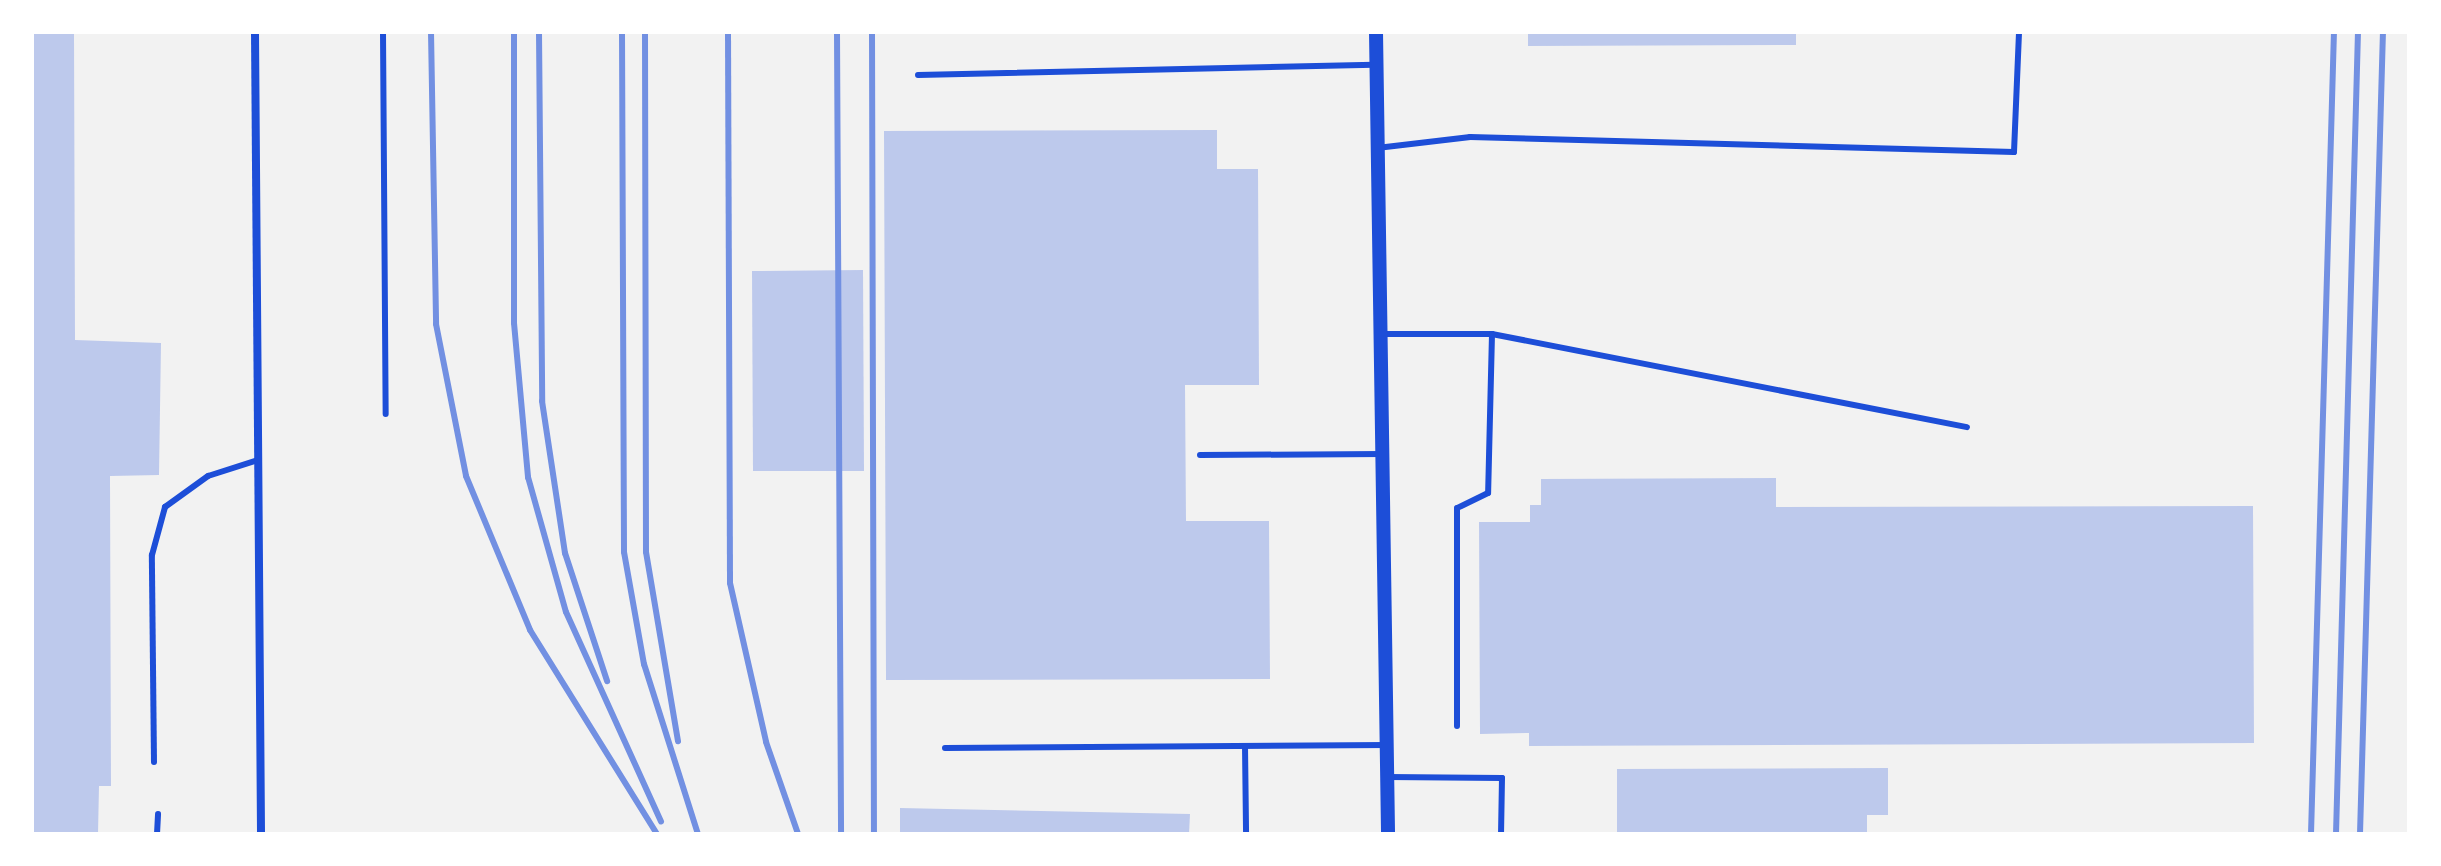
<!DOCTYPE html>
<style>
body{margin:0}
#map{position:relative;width:2441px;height:866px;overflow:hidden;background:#f2f2f2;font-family:Signika,sans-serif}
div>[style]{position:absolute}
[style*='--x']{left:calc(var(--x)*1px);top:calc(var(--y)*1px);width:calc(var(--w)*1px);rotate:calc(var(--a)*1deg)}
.building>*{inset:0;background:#bdc9ec}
.service>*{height:6px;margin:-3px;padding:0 3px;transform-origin:3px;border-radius:3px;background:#1d4ed8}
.minor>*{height:8px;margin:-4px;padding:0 4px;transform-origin:4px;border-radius:4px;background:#1d4ed8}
.tertiary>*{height:14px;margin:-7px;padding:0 7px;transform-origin:7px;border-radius:7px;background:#1d4ed8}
.rail>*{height:6px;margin:-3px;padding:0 3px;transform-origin:3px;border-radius:3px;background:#7290e2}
span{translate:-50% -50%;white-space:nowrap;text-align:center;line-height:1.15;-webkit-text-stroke:7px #fff;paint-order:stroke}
.frame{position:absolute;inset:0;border:34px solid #fff;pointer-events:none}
</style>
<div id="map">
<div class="building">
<i style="clip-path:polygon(32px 32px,74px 32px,75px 340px,161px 343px,159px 475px,110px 476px,111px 786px,99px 786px,98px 834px,32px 834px)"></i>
<i style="clip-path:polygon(1528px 32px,1796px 32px,1796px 45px,1528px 46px)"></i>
<i style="clip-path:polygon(1217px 130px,1217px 169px,1258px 169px,1259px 385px,1185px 385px,1186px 521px,1269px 521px,1270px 679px,886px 680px,884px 131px)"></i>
<i style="clip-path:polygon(863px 270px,864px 471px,753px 471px,752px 271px)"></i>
<i style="clip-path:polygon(1776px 478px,1776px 507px,2253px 506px,2254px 743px,1529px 746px,1529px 733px,1480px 734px,1479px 522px,1530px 522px,1530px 505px,1541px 505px,1541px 479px)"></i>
<i style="clip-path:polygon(1888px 768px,1888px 815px,1867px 815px,1867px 834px,1617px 834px,1617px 769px)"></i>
<i style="clip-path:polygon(900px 808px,1190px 814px,1189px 834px,900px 834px)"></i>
</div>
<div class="service">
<i style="--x:383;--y:32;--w:382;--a:89.6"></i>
<i style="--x:918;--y:75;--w:456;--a:-1.3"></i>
<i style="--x:1377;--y:148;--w:94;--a:-6.7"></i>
<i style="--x:1470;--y:137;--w:544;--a:1.58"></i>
<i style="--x:2014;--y:152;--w:120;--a:-87.6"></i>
<i style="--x:1382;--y:334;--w:110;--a:0"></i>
<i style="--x:1492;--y:334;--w:159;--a:91.4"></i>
<i style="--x:1488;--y:493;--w:34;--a:154"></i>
<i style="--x:1457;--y:508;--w:218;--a:90"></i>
<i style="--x:1492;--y:334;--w:484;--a:11.1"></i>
<i style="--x:1200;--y:455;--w:183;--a:-0.3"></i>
<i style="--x:1245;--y:746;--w:88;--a:89.3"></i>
<i style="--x:945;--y:748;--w:442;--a:-0.4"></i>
<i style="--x:154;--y:762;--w:207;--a:-90.6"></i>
<i style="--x:152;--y:555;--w:50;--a:-74.8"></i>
<i style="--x:165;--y:507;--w:53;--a:-35.8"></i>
<i style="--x:208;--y:476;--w:52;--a:-17.7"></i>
<i style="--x:1388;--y:777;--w:114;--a:0.5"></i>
<i style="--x:1502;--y:778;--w:56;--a:91"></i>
<i style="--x:157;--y:834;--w:20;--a:-87"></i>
</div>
<div class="minor">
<i style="--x:255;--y:32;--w:802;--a:89.57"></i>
</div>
<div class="tertiary">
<i style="--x:1376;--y:32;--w:802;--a:89.14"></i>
</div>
<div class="rail">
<i style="--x:431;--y:32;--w:292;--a:89"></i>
<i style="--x:436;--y:324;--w:155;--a:78.8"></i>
<i style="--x:466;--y:476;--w:167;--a:67.4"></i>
<i style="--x:530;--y:630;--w:240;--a:58.1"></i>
<i style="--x:514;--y:32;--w:291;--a:90"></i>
<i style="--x:514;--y:323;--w:155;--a:84.8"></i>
<i style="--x:528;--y:477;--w:140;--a:74.3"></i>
<i style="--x:566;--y:612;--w:230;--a:65.6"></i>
<i style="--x:539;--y:32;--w:369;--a:89.5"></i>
<i style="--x:542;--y:401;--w:154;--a:81.4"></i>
<i style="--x:565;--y:553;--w:135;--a:71.8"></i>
<i style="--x:622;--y:32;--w:520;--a:89.78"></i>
<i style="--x:624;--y:552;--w:114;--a:79.9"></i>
<i style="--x:644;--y:664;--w:178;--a:72.4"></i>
<i style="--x:645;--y:32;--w:520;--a:89.89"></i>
<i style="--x:646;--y:552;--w:192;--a:80.4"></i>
<i style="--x:728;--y:32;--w:551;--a:89.79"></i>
<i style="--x:730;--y:583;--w:163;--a:77.2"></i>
<i style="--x:766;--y:742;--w:97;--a:70.8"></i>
<i style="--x:837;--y:32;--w:802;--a:89.71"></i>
<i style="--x:872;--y:32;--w:802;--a:89.86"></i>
<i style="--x:2311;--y:834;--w:802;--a:-88.36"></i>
<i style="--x:2336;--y:834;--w:802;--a:-88.43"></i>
<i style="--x:2360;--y:834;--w:802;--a:-88.36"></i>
</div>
<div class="frame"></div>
</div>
